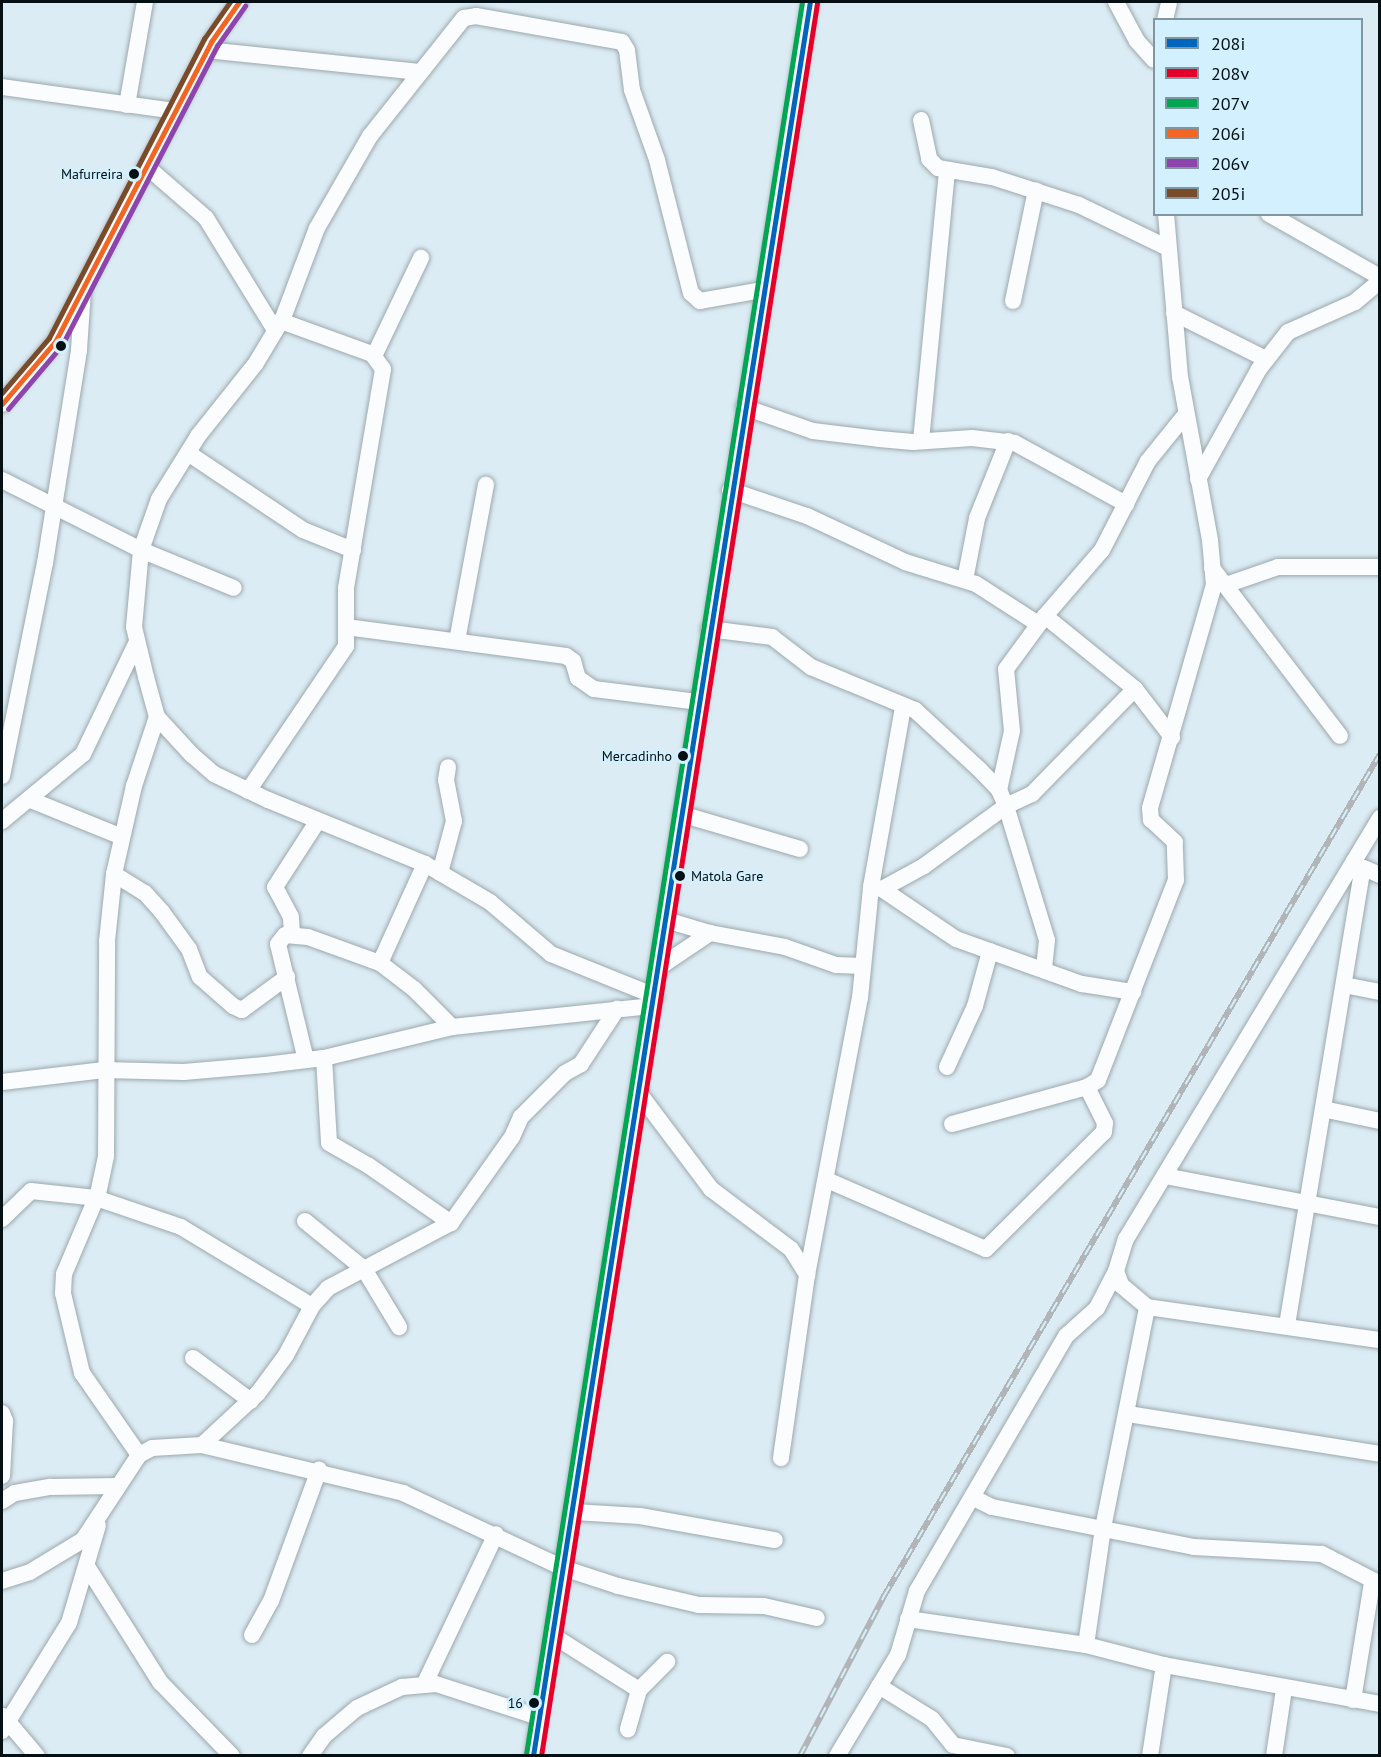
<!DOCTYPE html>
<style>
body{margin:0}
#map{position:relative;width:1381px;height:1757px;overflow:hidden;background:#dcecf4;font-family:"PT Sans",sans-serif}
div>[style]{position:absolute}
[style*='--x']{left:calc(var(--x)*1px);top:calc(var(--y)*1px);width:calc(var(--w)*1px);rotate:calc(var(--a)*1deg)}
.roads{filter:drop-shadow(0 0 2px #9ca8ae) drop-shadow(0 0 2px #9ca8ae)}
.minor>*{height:16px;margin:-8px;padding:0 8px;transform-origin:8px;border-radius:8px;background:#fafcfd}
.rail>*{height:6px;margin-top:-3px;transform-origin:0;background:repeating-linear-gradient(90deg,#d2f0fe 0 11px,#b1b5b7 0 22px);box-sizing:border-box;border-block:2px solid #b1b5b7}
.bus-1>*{height:4.5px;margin:-2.25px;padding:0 2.25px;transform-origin:2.25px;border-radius:2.25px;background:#0065bd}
.bus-2>*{height:4.5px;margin:-2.25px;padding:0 2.25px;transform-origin:2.25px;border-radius:2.25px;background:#e4002b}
.bus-3>*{height:4.5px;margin:-2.25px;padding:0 2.25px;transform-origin:2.25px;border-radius:2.25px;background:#00a651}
.bus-4>*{height:4.5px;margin:-2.25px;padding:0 2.25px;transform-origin:2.25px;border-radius:2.25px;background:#f26522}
.bus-5>*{height:4.5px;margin:-2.25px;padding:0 2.25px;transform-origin:2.25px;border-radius:2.25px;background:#8e44ad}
.bus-6>*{height:4.5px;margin:-2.25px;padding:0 2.25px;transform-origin:2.25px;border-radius:2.25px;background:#7a4b2a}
.dots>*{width:16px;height:16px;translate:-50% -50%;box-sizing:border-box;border:3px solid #d2f0fe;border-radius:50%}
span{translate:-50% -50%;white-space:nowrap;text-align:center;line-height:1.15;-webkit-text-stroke:4.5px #d2f0fe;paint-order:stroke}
.bus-label{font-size:14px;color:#051014}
.right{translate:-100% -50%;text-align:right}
.left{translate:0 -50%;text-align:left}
.frame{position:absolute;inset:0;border:3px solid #051014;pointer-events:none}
.legend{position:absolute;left:1153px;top:18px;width:210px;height:198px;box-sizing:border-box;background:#d2f0fe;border:2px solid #8096a0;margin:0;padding:8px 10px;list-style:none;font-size:18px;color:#051014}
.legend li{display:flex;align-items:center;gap:12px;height:30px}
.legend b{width:30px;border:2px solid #8096a0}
</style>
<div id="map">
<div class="roads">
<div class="minor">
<i style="--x:1116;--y:2;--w:44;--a:61.7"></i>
<i style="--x:1137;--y:41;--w:25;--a:48"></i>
<i style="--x:1165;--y:20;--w:18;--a:-77"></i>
<i style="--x:207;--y:50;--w:213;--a:5.9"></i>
<i style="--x:2;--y:87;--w:175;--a:7.9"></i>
<i style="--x:127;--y:105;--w:105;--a:-80.1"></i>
<i style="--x:921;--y:120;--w:40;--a:78"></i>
<i style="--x:929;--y:159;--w:13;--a:45"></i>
<i style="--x:938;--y:168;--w:55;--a:9.5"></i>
<i style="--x:992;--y:177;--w:91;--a:17.8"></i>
<i style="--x:1079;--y:205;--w:99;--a:25.8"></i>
<i style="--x:146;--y:166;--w:79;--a:40.9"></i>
<i style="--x:206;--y:218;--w:132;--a:58.4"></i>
<i style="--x:1269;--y:214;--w:128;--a:29.6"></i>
<i style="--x:1013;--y:301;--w:113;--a:-78.3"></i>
<i style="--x:1174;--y:313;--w:103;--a:26.6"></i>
<i style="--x:374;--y:356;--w:109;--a:-64.4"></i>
<i style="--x:2;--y:404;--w:82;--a:-49.5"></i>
<i style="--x:55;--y:342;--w:338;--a:-62.5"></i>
<i style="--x:211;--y:42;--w:49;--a:-55"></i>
<i style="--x:744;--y:407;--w:73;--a:19.2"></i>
<i style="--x:813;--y:431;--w:66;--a:6.9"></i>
<i style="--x:879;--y:439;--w:34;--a:5"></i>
<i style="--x:913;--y:442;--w:59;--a:-3.9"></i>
<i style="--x:972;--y:438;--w:43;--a:6.6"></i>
<i style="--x:1015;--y:443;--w:127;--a:28.8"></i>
<i style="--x:921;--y:441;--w:270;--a:-84.5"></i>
<i style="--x:188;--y:453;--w:138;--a:33.8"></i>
<i style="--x:303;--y:530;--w:54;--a:21.8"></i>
<i style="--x:1198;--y:479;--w:126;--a:-61"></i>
<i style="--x:1259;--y:369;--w:47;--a:-51.9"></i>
<i style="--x:1288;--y:332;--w:73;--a:-24.1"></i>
<i style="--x:1355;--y:302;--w:33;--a:-40"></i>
<i style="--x:2;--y:480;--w:156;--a:26.7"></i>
<i style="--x:141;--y:550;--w:100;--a:22.2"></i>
<i style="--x:730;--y:490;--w:81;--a:18.7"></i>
<i style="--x:807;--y:516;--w:108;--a:25.1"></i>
<i style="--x:905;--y:562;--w:74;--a:17.2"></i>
<i style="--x:976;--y:584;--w:74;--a:32.8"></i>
<i style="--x:1212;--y:568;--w:211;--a:52.7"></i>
<i style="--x:965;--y:580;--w:63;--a:-79"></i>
<i style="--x:977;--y:518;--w:83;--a:-68.1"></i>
<i style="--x:1226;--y:585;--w:55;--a:-19.1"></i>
<i style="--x:1278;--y:567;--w:102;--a:0"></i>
<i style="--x:1045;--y:616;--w:116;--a:39"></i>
<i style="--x:1135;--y:689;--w:61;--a:52.4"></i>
<i style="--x:346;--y:627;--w:222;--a:7.5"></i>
<i style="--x:566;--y:656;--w:9;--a:36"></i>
<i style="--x:573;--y:661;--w:18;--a:74"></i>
<i style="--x:578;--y:678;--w:19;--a:35"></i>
<i style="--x:594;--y:689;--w:106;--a:7.1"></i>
<i style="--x:709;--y:629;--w:64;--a:7.2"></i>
<i style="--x:772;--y:637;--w:49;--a:37.6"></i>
<i style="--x:811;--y:667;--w:113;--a:22.5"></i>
<i style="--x:915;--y:710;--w:88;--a:42.7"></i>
<i style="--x:980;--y:770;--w:28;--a:46"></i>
<i style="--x:999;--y:790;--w:17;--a:66"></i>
<i style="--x:1006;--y:806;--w:140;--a:73"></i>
<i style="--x:1047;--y:940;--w:27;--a:96"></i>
<i style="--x:457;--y:641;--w:159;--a:-79.5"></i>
<i style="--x:2;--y:776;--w:217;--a:-78.6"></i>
<i style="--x:45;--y:563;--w:216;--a:-80.9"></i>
<i style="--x:79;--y:350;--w:61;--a:-86.2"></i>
<i style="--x:999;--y:790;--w:60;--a:-77.6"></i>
<i style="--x:1012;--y:731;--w:62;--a:-95.5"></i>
<i style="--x:1006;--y:669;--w:66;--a:-53.7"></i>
<i style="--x:1045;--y:616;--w:87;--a:-49.2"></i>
<i style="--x:1102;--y:550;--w:100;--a:-62.7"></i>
<i style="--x:1148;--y:461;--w:60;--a:-51"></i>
<i style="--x:248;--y:791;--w:175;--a:-55.9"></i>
<i style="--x:346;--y:646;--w:58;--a:-90"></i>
<i style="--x:346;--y:588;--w:222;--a:-80.4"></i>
<i style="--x:383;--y:369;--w:19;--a:-126"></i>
<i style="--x:372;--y:354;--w:97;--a:-160.1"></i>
<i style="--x:31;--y:800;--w:98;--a:22.1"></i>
<i style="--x:681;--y:814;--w:124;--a:16.4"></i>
<i style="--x:2;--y:821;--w:105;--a:-39.6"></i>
<i style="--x:83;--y:754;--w:124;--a:-64.3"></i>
<i style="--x:1364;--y:868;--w:17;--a:24"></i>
<i style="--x:440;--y:873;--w:54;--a:-74.9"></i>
<i style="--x:454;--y:821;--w:42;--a:-101"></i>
<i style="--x:446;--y:780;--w:13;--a:-81"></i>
<i style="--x:114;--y:874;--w:36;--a:32"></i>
<i style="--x:145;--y:893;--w:25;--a:48"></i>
<i style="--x:162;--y:912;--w:46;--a:53.9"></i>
<i style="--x:189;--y:949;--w:30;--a:69"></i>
<i style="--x:200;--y:977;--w:44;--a:41.3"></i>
<i style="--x:233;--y:1006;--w:10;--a:24"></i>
<i style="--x:242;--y:1010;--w:56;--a:-36.3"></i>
<i style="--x:873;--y:887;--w:9;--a:13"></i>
<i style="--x:882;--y:889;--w:89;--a:34"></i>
<i style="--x:956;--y:939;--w:134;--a:19.7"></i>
<i style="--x:1082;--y:984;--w:52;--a:8.9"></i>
<i style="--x:882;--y:889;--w:48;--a:-28.7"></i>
<i style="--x:924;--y:866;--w:102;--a:-36.2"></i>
<i style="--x:1006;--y:806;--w:29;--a:-25"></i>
<i style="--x:1032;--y:794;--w:147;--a:-45.6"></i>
<i style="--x:666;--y:920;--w:46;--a:16.5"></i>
<i style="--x:710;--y:933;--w:76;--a:10.6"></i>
<i style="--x:785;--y:947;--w:54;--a:19.4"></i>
<i style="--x:836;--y:965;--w:27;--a:2"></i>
<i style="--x:292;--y:933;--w:16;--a:-94"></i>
<i style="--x:291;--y:917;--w:34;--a:-118"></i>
<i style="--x:275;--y:887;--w:77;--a:-57.1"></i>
<i style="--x:380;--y:963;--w:109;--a:-65.6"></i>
<i style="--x:658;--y:968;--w:63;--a:-33.9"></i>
<i style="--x:1344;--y:985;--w:37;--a:11"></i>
<i style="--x:655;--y:996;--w:112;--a:-158"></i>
<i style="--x:551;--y:954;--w:80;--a:-139.6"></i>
<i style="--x:490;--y:902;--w:75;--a:-149.7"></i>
<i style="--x:425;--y:864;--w:170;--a:-157.8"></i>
<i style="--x:268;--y:800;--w:60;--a:-154.3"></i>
<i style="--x:214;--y:774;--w:29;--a:-139"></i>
<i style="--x:192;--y:755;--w:52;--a:-132.6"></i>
<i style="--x:157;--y:717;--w:41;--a:-105.4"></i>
<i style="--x:146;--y:677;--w:51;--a:-103.5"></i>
<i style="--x:134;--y:627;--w:77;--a:-84.8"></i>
<i style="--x:141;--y:550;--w:54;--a:-70.6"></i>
<i style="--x:159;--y:499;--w:74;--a:-58.2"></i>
<i style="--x:198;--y:436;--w:93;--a:-51.5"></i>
<i style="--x:256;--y:363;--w:52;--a:-59"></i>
<i style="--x:283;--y:318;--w:96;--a:-69.3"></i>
<i style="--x:317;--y:228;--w:106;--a:-60.1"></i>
<i style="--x:370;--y:136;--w:151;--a:-51.5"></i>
<i style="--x:464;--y:18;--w:12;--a:-9"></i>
<i style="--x:476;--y:16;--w:148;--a:10.1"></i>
<i style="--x:622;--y:42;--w:9;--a:58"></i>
<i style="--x:627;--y:50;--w:40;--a:82.9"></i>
<i style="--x:632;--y:90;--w:74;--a:70.3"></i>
<i style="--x:657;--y:160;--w:137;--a:75.7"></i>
<i style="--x:691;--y:293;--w:12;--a:42"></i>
<i style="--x:700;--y:301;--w:63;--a:-10.1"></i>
<i style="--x:324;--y:1058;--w:85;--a:86.6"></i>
<i style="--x:329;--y:1143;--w:46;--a:29.9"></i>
<i style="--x:369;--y:1166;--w:100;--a:34.8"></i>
<i style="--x:306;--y:1060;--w:119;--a:-103.6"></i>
<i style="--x:278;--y:944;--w:11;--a:-52"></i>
<i style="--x:285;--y:935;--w:23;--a:5"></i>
<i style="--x:308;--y:937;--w:77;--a:19.9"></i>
<i style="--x:380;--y:963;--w:43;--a:37.4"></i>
<i style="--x:414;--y:989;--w:54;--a:45"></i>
<i style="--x:947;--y:1067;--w:67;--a:-65.3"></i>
<i style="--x:975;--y:1006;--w:57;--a:-74.7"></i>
<i style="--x:2;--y:1082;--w:103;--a:-6.7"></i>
<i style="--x:104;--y:1070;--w:80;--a:1.4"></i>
<i style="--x:184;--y:1072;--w:81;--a:-4.9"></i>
<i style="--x:265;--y:1065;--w:59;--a:-6.8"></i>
<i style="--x:324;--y:1058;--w:132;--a:-13.6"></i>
<i style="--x:452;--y:1027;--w:202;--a:-6"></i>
<i style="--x:639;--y:1093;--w:120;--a:53.1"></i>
<i style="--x:711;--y:1189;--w:100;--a:36.9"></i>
<i style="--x:791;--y:1249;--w:31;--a:58"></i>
<i style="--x:807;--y:1275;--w:185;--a:98.1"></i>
<i style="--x:1323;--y:1109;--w:58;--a:11.9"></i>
<i style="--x:952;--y:1124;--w:140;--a:-15.3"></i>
<i style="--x:1087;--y:1087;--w:13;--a:-32"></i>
<i style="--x:1098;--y:1080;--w:215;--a:-68.7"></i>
<i style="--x:1176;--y:880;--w:38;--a:-92"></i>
<i style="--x:1175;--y:842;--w:33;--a:-137"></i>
<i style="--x:1151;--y:820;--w:12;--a:-95"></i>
<i style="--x:1150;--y:808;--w:232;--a:-74"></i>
<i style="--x:1214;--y:585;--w:45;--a:-95.1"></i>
<i style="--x:1210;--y:540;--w:166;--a:-100.4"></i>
<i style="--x:1180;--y:377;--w:164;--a:-94.9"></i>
<i style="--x:1165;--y:1176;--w:219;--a:10.8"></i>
<i style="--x:827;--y:1180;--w:173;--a:23.5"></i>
<i style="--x:986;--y:1249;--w:166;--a:-44.8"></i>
<i style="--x:1104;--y:1132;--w:9;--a:-84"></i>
<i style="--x:1105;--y:1123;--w:40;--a:-116.6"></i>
<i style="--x:2;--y:1219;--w:40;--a:-44"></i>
<i style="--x:31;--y:1191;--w:65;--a:6.1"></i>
<i style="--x:96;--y:1198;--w:90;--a:18.8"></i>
<i style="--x:181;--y:1227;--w:153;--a:31.1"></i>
<i style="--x:312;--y:1306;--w:24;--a:-48"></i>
<i style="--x:328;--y:1288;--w:139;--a:-27.9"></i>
<i style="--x:451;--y:1223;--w:105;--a:-54.7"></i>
<i style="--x:512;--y:1137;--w:22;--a:-66"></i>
<i style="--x:521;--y:1117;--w:62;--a:-45"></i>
<i style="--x:565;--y:1073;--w:18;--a:-29"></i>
<i style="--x:581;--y:1064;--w:66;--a:-56.8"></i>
<i style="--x:305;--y:1221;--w:76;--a:39.1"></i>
<i style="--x:364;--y:1269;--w:68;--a:58.9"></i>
<i style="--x:1116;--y:1271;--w:15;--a:70"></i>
<i style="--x:1121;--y:1285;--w:34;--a:40"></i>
<i style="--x:1147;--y:1307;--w:235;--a:8.1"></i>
<i style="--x:807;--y:1275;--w:282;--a:-79.2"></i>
<i style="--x:860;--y:998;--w:112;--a:-84.3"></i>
<i style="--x:871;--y:887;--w:183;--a:-79.9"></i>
<i style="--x:1287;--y:1325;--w:454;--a:-80.6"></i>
<i style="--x:1361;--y:877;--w:18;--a:-112"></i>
<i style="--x:193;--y:1358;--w:72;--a:36.6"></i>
<i style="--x:2;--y:1413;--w:9;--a:69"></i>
<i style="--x:5;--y:1421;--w:55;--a:93.1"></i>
<i style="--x:1128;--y:1414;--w:255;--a:9"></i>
<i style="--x:202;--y:1445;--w:76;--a:-42.9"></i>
<i style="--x:258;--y:1393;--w:47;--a:-53.6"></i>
<i style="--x:286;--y:1355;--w:55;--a:-62"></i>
<i style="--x:139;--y:1455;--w:100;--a:-124.8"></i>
<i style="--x:82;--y:1373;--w:82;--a:-103.4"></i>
<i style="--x:63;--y:1293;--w:19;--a:-87"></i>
<i style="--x:64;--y:1274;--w:87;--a:-67"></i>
<i style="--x:98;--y:1194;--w:39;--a:-78"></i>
<i style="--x:106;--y:1156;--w:215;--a:-89.7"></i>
<i style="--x:107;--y:941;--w:67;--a:-84"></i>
<i style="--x:114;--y:874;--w:90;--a:-77.2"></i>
<i style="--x:134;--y:786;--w:73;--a:-71.6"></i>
<i style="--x:972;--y:1497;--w:22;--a:27"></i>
<i style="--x:992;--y:1507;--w:206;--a:11.2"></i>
<i style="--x:1194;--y:1547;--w:128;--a:3.1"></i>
<i style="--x:1322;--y:1554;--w:65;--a:27.3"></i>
<i style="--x:2;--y:1501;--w:15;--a:-32"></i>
<i style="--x:15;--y:1493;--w:36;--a:-10"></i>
<i style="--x:50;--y:1487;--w:68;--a:-0.8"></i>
<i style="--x:574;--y:1512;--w:66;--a:3.5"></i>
<i style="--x:640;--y:1516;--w:137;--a:10.1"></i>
<i style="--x:88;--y:1568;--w:135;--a:57.7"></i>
<i style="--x:160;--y:1682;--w:103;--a:45.8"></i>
<i style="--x:2;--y:1581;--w:29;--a:-18"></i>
<i style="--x:30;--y:1572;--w:62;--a:-31.1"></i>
<i style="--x:83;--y:1540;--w:102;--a:-56.6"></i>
<i style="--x:139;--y:1455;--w:15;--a:-28"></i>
<i style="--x:152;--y:1448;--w:50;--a:-3.4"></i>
<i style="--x:202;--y:1445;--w:207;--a:13.4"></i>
<i style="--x:403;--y:1493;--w:177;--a:25.1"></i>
<i style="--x:563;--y:1568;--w:58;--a:18.1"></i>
<i style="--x:618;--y:1586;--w:83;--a:13.2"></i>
<i style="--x:699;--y:1605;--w:65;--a:0.9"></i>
<i style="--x:764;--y:1606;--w:54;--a:12.8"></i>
<i style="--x:908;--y:1619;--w:180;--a:8.3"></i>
<i style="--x:1086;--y:1645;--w:81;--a:14.4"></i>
<i style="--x:1164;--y:1665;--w:219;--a:10.2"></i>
<i style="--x:252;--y:1635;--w:39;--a:-61"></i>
<i style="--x:271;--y:1601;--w:140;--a:-69.9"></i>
<i style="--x:552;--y:1635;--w:103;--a:32.3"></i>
<i style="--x:639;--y:1690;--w:41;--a:105.8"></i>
<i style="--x:1086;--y:1645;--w:118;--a:-81.7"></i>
<i style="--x:1103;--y:1528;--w:225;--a:-78.7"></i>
<i style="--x:424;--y:1685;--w:167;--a:-64.5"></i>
<i style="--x:879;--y:1686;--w:62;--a:31.9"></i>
<i style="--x:932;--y:1719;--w:33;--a:51"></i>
<i style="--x:953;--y:1745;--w:55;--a:11.5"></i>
<i style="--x:639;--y:1690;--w:40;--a:-45"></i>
<i style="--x:1353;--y:1700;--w:119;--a:-80.8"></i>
<i style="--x:3;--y:1716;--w:52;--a:49.6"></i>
<i style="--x:2;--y:1731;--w:127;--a:-58.2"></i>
<i style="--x:69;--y:1623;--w:102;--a:-73.5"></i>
<i style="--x:310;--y:1756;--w:24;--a:-55"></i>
<i style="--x:324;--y:1736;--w:43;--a:-40.3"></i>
<i style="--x:357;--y:1708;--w:50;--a:-25"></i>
<i style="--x:402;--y:1687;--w:34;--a:-5"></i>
<i style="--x:436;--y:1684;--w:108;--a:17.8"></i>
<i style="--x:533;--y:1756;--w:1776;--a:-81.03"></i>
<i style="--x:837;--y:1756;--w:118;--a:-58.9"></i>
<i style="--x:898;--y:1655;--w:67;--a:-73.5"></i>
<i style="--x:917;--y:1591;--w:295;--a:-59.7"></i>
<i style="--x:1066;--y:1336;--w:42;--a:-42.1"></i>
<i style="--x:1097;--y:1308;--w:42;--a:-62.8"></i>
<i style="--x:1116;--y:1271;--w:34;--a:-73"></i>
<i style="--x:1126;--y:1239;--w:492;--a:-58.9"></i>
<i style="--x:1150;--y:1756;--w:92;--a:-81.3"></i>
<i style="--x:1274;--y:1756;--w:68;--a:-81.5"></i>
</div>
</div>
<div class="rail">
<i style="--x:800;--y:1756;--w:181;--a:-62.3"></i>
<i style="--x:884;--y:1596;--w:977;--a:-59.5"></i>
</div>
<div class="bus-1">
<i style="--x:533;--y:1756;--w:1776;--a:-81.03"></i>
</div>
<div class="bus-2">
<i style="--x:541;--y:1756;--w:1775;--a:-81.05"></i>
</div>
<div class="bus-3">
<i style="--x:526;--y:1755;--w:1775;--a:-81.05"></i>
</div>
<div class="bus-4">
<i style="--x:2;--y:404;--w:82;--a:-49.5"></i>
<i style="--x:55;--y:342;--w:338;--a:-62.5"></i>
<i style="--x:211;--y:42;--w:49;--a:-55"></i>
</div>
<div class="bus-5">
<i style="--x:8;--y:409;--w:84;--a:-49.8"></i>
<i style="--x:62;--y:345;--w:337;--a:-62.6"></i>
<i style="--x:217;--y:46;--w:49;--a:-55"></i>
</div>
<div class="bus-6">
<i style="--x:2;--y:393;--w:72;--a:-49.5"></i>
<i style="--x:49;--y:338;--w:337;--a:-62.6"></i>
<i style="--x:204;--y:39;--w:45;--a:-54.9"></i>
</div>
<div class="dots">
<i style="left:134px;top:174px;background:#051014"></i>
<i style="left:61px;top:346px;background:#051014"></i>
<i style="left:683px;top:756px;background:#051014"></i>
<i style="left:680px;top:876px;background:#051014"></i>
<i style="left:534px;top:1703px;background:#051014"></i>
</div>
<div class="bus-label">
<span class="right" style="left:123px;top:174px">Mafurreira</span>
<span class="right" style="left:672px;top:756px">Mercadinho</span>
<span class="left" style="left:691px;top:876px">Matola Gare</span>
<span class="right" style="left:523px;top:1703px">16</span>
</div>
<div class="frame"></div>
<ul class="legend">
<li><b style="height:8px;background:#0065bd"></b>208i</li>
<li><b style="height:8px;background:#e4002b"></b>208v</li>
<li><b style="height:8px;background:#00a651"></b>207v</li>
<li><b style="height:8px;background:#f26522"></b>206i</li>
<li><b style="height:8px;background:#8e44ad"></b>206v</li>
<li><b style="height:8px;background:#7a4b2a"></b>205i</li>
</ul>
</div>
